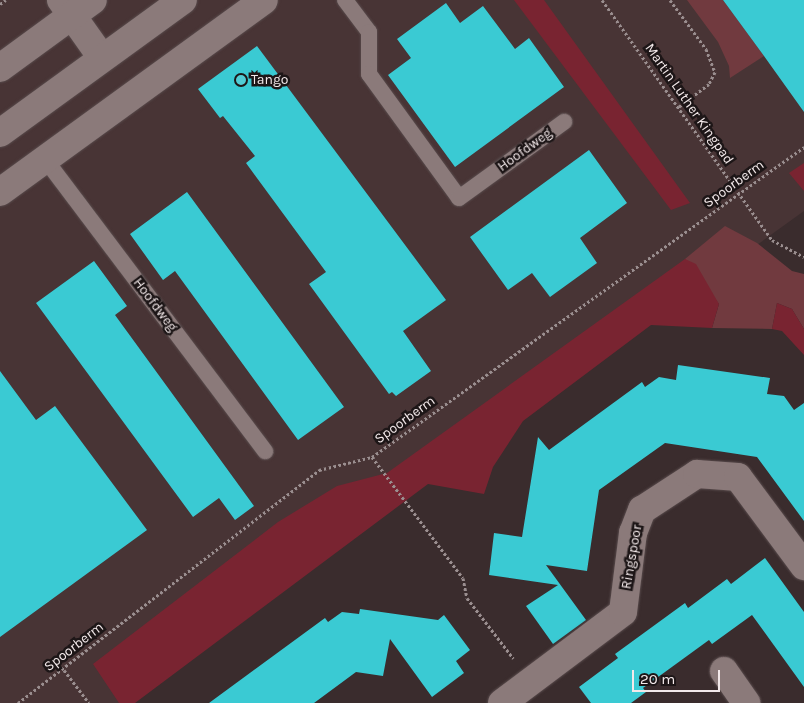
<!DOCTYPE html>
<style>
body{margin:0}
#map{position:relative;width:804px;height:703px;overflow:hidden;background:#3a2c2d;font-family:Karla,sans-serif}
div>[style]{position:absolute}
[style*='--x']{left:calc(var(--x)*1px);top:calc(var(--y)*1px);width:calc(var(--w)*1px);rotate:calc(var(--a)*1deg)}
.built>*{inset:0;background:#483435}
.green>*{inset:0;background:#713a3f}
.water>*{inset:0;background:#792431}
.building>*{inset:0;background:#3acad3}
.path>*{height:3px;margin-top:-1.5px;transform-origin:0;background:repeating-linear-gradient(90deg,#9a8e8f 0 2.5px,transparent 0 5px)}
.roads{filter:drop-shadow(0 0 1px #584b4c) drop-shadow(0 0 1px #584b4c)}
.lane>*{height:16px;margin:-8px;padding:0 8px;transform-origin:8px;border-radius:8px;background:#8b7a7a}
.street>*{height:28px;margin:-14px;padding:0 14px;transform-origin:14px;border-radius:14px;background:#8b7a7a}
.secondary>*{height:28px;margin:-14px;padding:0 14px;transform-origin:14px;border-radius:14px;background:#8b7a7a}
.dots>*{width:14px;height:14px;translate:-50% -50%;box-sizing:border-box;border:2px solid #1d1617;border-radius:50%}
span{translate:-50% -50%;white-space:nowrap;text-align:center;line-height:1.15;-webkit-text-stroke:5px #1d1617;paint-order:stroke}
.poi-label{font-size:14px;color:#f3e9ea}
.left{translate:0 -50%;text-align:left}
.street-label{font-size:14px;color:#f3e9ea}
.scale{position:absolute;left:632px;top:670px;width:88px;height:22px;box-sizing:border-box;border:2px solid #f3e9ea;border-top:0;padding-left:6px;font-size:15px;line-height:18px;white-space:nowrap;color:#f3e9ea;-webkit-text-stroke:4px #1d1617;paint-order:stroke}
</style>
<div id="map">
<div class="built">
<i style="clip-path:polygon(0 0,804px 0,804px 211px,123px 703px,0 703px)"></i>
</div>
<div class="green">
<i style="clip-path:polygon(687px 0,723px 0,764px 56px,730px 78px,729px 66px,718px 42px)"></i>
<i style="clip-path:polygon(725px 226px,757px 243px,792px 271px,804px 274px,804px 329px,792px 309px,777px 303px,772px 329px,712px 328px,719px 304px,685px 259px)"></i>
</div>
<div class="water">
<i style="clip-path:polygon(514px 0,544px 0,690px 203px,671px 210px)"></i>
<i style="clip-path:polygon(804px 163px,804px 191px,789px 173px)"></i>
<i style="clip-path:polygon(685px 259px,696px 264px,719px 304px,712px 328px,651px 325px,523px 421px,493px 467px,484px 494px,428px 484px,135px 703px,119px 703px,93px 664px,278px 522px,337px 486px,387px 473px)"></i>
<i style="clip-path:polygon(777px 303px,792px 309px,804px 329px,804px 355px,782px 331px,772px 329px)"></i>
</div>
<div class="building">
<i style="clip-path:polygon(723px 0,804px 0,804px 112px,764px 56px)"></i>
<i style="clip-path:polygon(446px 3px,460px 23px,483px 6px,515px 49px,529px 38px,564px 87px,455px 167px,388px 75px,411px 58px,397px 39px)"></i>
<i style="clip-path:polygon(257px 46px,446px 300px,403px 331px,431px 371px,396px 396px,392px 392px,389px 394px,309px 284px,326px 272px,246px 163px,255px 156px,223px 116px,220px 118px,198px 89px)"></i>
<i style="clip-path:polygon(589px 150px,627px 203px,580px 238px,597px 263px,550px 297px,532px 273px,508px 290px,470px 237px)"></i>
<i style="clip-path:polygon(187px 192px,344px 407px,298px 440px,175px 271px,163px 280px,130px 234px)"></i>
<i style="clip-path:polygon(94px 261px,127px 306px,115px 315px,254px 506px,235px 520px,219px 498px,193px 517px,36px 303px)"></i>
<i style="clip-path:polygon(678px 365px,770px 378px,767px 394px,784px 396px,794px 410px,804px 403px,804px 521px,757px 457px,665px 443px,599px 490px,587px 571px,546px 565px,586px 620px,553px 644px,526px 606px,558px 585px,489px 575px,494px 533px,522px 537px,538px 437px,549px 450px,642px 382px,645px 387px,659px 377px,676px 380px)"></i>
<i style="clip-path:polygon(0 371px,36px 420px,55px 406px,147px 530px,0 637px)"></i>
<i style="clip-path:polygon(765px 558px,804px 612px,804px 687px,752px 615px,712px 644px,709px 640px,643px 688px,646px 692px,631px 703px,591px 703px,579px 687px,618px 658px,615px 654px,685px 603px,688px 608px,727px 579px,731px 584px)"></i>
<i style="clip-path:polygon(360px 609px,438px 620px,444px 615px,470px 650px,456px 661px,464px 673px,432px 697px,390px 639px,383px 676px,356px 672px,314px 703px,209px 703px,325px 618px,328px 622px,342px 612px,359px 614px)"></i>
</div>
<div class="path">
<i style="--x:602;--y:0;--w:294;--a:54.7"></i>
<i style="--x:772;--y:240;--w:36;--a:28"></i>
<i style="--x:670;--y:0;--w:61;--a:53.7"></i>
<i style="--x:706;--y:49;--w:25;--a:69"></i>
<i style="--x:715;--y:72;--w:13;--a:117"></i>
<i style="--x:709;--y:84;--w:39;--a:143"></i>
<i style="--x:0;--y:4;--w:7;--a:-34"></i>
<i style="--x:372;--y:457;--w:151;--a:53.1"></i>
<i style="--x:463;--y:578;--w:20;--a:79"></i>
<i style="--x:467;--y:598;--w:76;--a:52.5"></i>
<i style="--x:64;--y:670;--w:41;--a:52.9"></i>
<i style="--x:18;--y:703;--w:381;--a:-37.7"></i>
<i style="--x:319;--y:470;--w:55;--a:-13.8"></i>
<i style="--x:372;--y:457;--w:532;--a:-35.66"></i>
</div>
<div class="roads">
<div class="lane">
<i style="--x:345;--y:0;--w:40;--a:53"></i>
<i style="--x:369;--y:32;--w:42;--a:90"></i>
<i style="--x:369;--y:74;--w:153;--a:54"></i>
<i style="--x:459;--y:198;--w:130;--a:-35.9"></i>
<i style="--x:45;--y:159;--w:366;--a:53"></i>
</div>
<div class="street">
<i style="--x:61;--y:0;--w:71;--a:54.7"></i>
<i style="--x:0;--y:192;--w:326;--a:-36"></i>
<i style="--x:724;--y:671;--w:39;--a:55"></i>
<i style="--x:502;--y:703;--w:151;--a:-36.9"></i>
<i style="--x:623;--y:612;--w:80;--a:-82.8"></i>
<i style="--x:633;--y:533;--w:25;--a:-69"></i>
<i style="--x:642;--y:510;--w:66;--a:-33.2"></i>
<i style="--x:697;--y:474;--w:41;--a:4.2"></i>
<i style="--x:738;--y:477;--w:111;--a:53.4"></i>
</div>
<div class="secondary">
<i style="--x:0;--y:68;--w:115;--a:-36.2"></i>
<i style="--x:0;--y:133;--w:226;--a:-36"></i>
</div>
</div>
<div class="dots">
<i style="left:241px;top:80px;background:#51ccd4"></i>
</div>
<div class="poi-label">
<span class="left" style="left:251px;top:80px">Tango</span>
</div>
<div class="street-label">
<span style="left:689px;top:104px;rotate:55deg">Martin Luther Kingpad</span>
<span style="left:525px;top:150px;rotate:-36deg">Hoofdweg</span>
<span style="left:734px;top:184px;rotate:-36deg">Spoorberm</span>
<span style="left:155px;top:305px;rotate:53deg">Hoofdweg</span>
<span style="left:405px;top:420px;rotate:-36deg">Spoorberm</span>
<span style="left:632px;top:557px;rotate:-80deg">Ringspoor</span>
<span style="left:74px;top:647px;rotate:-38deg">Spoorberm</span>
</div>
<div class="scale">20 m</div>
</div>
